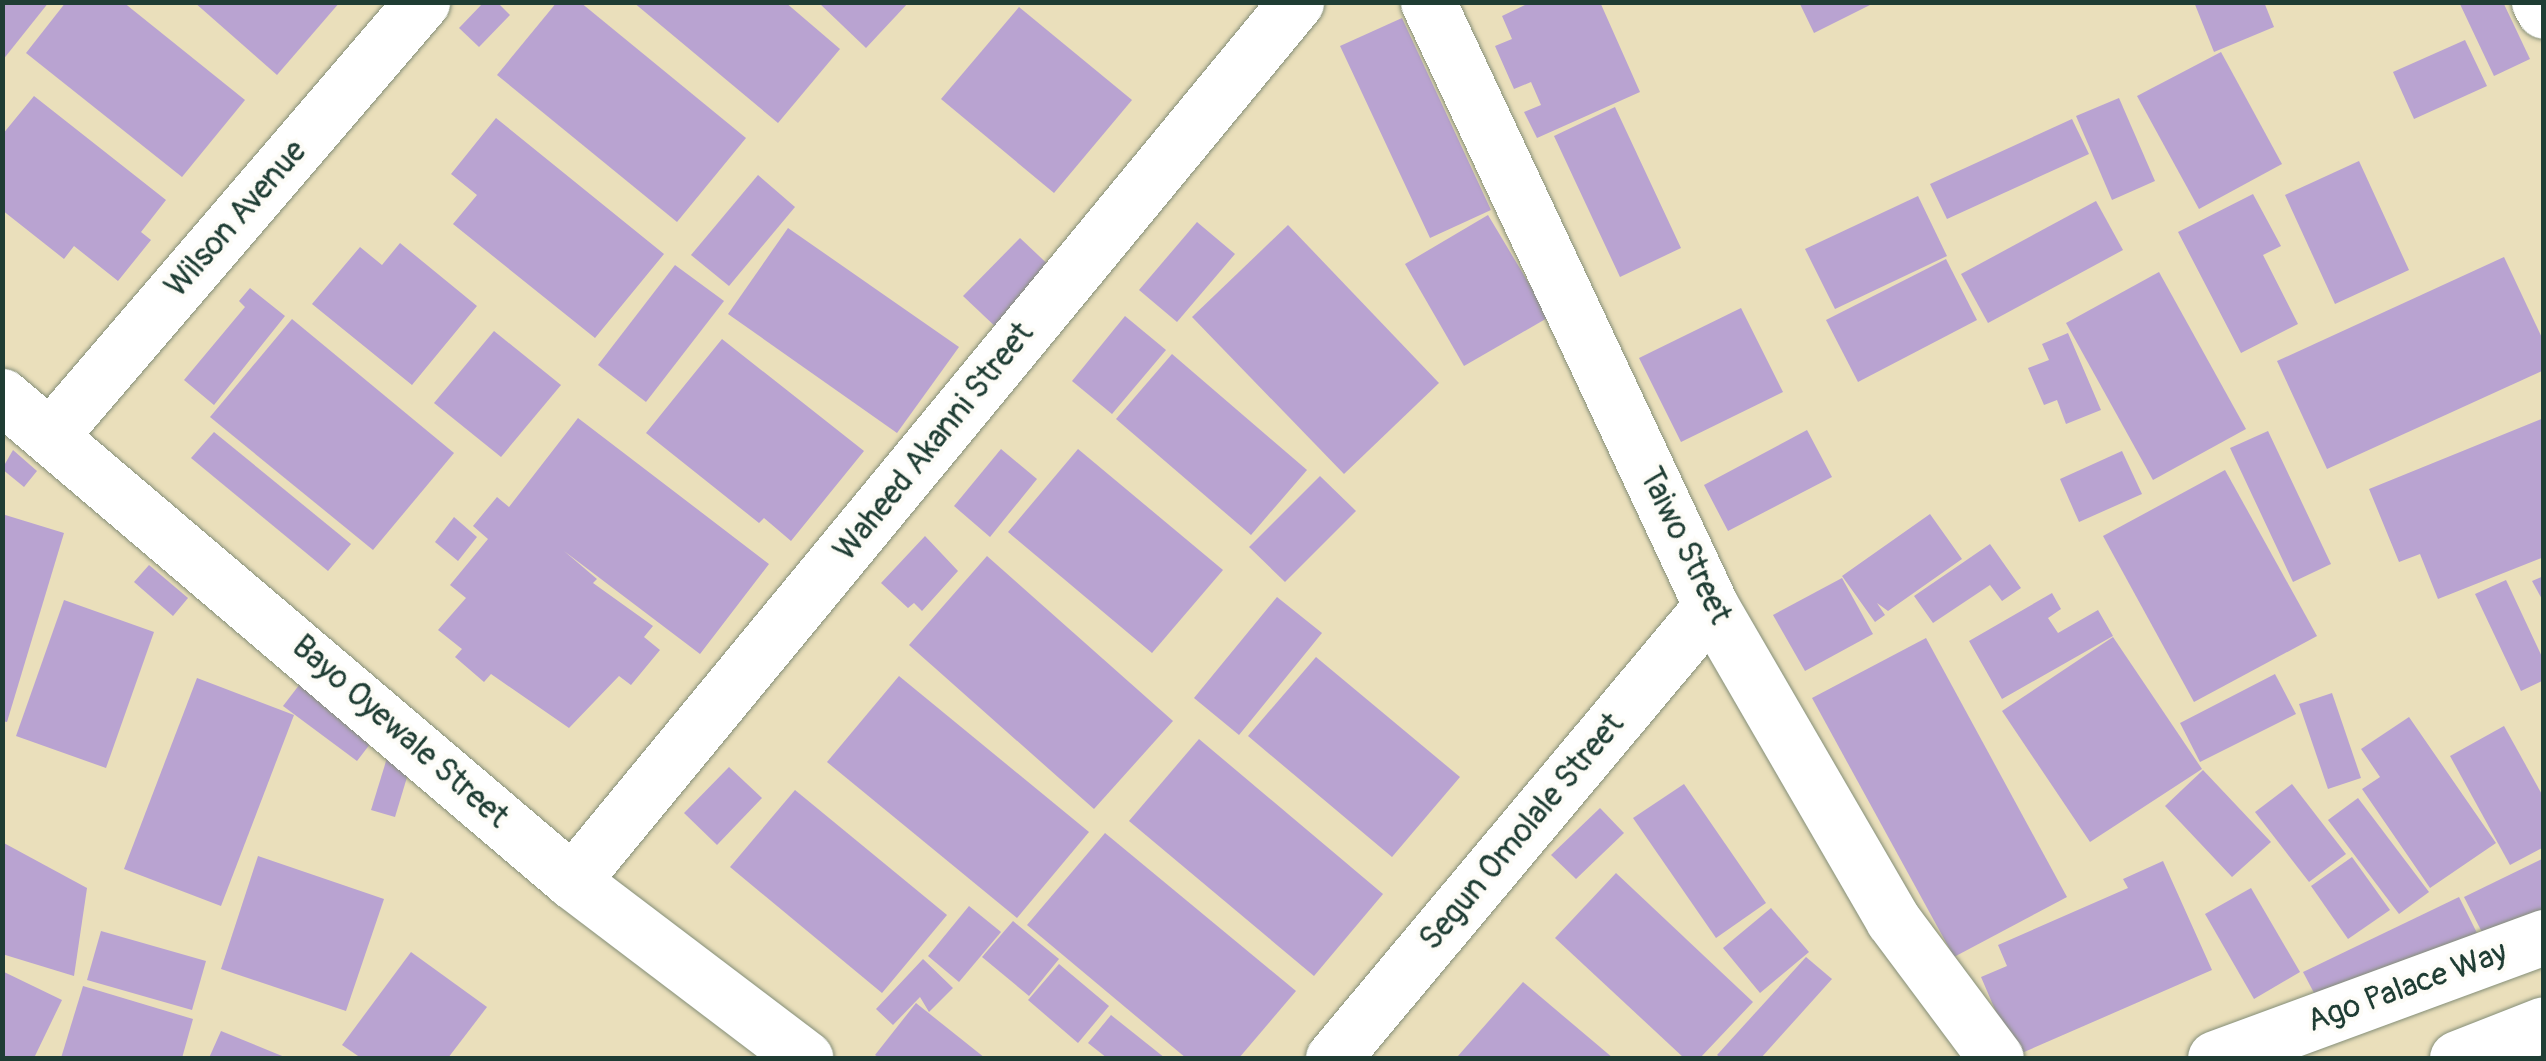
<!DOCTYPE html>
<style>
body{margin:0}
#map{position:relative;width:2546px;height:1061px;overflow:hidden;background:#eadfbb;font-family:Pangolin,sans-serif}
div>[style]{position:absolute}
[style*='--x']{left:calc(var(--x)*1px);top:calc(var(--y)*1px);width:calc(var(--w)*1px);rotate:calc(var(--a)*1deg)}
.building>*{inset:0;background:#b9a3d1}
.roads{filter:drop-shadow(0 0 2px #848e78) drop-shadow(0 0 2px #848e78)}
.minor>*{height:55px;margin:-27.5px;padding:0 27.5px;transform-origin:27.5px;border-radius:27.5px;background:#fff}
.major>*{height:55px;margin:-27.5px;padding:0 27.5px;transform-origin:27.5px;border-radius:27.5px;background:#fff}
span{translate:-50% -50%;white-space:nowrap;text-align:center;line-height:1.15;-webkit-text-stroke:8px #fdfcf7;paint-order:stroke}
.street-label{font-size:32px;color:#1f3d34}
.frame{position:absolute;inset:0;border:5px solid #1f3d34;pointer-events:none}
</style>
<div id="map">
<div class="building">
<i style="clip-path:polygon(2px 2px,49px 2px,2px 61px)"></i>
<i style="clip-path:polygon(66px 2px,123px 2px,245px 100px,182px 177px,26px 53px)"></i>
<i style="clip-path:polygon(194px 2px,340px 2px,277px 75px)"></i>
<i style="clip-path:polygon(484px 2px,497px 2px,510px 15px,479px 47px,459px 28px)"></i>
<i style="clip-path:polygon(557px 2px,580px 2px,746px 138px,677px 222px,497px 75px)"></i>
<i style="clip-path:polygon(633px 2px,785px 2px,840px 49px,778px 123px)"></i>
<i style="clip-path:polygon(818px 2px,909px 2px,866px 48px)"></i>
<i style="clip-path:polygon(1531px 2px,1600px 2px,1640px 92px,1537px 138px,1524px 112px,1541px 105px,1531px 82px,1514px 89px,1495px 46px,1512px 39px,1502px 16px)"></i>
<i style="clip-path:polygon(1799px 2px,1876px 2px,1814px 33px)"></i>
<i style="clip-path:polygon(2194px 2px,2264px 2px,2274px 27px,2214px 52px)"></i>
<i style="clip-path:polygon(2459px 2px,2503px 2px,2530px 59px,2494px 76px)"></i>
<i style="clip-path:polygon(1019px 7px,1132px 100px,1054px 193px,941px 99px)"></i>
<i style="clip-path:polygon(1402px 18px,1491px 210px,1430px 238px,1340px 46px)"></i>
<i style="clip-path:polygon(2465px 40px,2487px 86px,2414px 119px,2393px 72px)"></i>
<i style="clip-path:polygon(2221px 52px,2282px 164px,2199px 209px,2137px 96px)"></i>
<i style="clip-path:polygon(34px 96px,166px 200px,141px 232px,151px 240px,118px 281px,74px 246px,64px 259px,2px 210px,2px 135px)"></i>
<i style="clip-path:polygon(2119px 98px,2155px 181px,2112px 200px,2076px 116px)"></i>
<i style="clip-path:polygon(1615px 107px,1681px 248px,1620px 277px,1554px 136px)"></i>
<i style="clip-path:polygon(496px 118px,664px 254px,595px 338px,453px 224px,477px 195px,451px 174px)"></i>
<i style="clip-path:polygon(2072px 119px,2089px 154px,1947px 219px,1930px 184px)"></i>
<i style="clip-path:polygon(2359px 161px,2409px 270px,2335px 304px,2285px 195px)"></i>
<i style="clip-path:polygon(758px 175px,795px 207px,729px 286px,691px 255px)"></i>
<i style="clip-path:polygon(2253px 194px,2281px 246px,2263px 255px,2298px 324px,2241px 353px,2178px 232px)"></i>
<i style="clip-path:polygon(1918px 196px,1947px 256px,1835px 309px,1805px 249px)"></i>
<i style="clip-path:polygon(2096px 201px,2123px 250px,1988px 323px,1961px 274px)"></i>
<i style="clip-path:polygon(1488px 215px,1549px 317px,1464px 366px,1405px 264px)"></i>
<i style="clip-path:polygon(1197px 222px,1235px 254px,1177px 322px,1139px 290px)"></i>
<i style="clip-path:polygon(1288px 225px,1439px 383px,1344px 474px,1192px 317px)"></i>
<i style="clip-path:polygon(788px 228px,959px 347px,897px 433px,728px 314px)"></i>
<i style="clip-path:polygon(1020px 238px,1056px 272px,1000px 331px,963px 296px)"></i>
<i style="clip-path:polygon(400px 243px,477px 306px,412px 385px,312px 304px,360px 247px,382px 265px)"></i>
<i style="clip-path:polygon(2504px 257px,2544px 342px,2544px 370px,2327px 469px,2277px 361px)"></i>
<i style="clip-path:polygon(1946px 259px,1977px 320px,1858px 382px,1826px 320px)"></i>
<i style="clip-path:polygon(675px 265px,724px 301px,646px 402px,598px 365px)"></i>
<i style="clip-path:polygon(2159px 272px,2246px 429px,2153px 480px,2066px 323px)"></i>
<i style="clip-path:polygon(250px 288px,285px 316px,214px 405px,184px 380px,245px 307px,239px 301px)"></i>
<i style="clip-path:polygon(1741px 308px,1783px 392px,1681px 442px,1639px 358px)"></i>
<i style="clip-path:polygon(1125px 316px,1166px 350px,1112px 414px,1072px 381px)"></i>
<i style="clip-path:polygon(292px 319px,454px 453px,373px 550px,210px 417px)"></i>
<i style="clip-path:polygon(494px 331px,561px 385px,501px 457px,434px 403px)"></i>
<i style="clip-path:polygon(2068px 333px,2101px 410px,2066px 424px,2057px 400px,2044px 405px,2028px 368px,2049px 360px,2042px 344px)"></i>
<i style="clip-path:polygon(722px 339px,864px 451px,791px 541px,764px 518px,759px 523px,646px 433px)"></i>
<i style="clip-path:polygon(1172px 354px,1307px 470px,1251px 535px,1116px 419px)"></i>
<i style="clip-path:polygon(578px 418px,769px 564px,700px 654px,564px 551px,597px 579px,593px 583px,653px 626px,644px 637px,660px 650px,631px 685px,619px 676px,569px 728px,491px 674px,484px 682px,455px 657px,462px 649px,438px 630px,466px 598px,450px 585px,488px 539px,473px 526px,497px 497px,509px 507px)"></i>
<i style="clip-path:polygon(2544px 418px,2544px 557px,2438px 599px,2420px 554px,2399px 562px,2369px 489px)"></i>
<i style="clip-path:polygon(1807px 430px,1832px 477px,1728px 531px,1704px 485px)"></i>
<i style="clip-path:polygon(2268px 431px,2331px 564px,2293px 582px,2230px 448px)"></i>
<i style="clip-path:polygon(214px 432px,351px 544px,328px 571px,191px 458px)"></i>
<i style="clip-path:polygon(1001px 449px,1037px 479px,990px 537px,954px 506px)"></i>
<i style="clip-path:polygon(1078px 449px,1223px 570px,1152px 653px,1008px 532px)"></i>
<i style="clip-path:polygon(13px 450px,37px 471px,24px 487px,2px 469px)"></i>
<i style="clip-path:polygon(2122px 451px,2142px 494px,2079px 522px,2060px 479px)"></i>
<i style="clip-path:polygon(2225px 470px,2317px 636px,2194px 702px,2103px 536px)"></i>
<i style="clip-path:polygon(1320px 476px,1356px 511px,1285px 582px,1249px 547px)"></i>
<i style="clip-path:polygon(2px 514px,64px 533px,7px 722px,2px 721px)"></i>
<i style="clip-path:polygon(1930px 514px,1962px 559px,1888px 611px,1877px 603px,1885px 615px,1875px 622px,1842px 576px)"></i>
<i style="clip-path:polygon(454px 517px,477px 537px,458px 561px,435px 542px)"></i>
<i style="clip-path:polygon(925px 536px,958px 571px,922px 611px,914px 603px,908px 608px,881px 583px)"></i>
<i style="clip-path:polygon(1990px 544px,2021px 588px,2002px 601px,1990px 585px,1933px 623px,1914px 596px)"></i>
<i style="clip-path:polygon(987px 556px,1173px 721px,1094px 809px,909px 645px)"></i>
<i style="clip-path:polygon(149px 565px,188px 598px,173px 616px,134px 582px)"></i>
<i style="clip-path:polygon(2544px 576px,2544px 603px,2532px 581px)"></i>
<i style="clip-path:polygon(1842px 578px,1873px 634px,1805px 671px,1773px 615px)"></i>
<i style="clip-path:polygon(2506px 580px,2544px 661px,2544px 680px,2521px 691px,2475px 594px)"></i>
<i style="clip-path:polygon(2052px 593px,2061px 609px,2048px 618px,2058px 633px,2098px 610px,2113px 636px,2002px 699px,1969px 641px)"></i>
<i style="clip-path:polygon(1277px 597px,1322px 633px,1239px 735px,1194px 698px)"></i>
<i style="clip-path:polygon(64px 600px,154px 632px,106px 768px,16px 736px)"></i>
<i style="clip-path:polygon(2113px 637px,2202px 769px,2090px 842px,2002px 711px)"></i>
<i style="clip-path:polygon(1926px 638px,2067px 897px,1954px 957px,1812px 698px)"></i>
<i style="clip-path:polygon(1316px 657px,1460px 777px,1392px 857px,1248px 736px)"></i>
<i style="clip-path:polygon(2275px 674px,2296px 714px,2200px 762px,2180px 723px)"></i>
<i style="clip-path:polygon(899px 676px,1089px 832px,1017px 918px,827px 762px)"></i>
<i style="clip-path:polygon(197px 678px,294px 715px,221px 906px,124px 869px)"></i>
<i style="clip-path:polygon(303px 680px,377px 735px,357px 761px,283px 706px)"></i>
<i style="clip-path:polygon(2332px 693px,2361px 778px,2328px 789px,2299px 704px)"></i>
<i style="clip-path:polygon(2409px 717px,2496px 843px,2430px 888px,2362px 789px,2380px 777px,2361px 749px)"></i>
<i style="clip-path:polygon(2504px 726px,2544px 798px,2544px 847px,2510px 865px,2450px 756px)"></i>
<i style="clip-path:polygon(1199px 739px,1383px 894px,1314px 976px,1129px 821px)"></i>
<i style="clip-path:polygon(387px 758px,411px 764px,395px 817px,371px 810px)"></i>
<i style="clip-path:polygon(729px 767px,762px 798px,717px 845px,684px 813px)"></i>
<i style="clip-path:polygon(2203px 770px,2271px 842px,2232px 877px,2165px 806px)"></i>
<i style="clip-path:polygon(1684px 784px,1766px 903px,1716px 938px,1633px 818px)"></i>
<i style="clip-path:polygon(2292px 784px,2346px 854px,2309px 882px,2255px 812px)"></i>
<i style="clip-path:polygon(795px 790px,947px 915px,882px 993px,730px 867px)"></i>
<i style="clip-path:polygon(2358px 798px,2429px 892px,2399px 914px,2328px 820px)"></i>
<i style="clip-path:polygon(1600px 808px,1624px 833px,1576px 879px,1551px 855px)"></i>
<i style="clip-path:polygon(1105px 833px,1296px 991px,1239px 1058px,1186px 1058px,1027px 925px)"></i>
<i style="clip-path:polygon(2px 842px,87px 888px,74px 976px,2px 954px)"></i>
<i style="clip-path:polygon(258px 856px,384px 899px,346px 1011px,221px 969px)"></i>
<i style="clip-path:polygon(2352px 857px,2390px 910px,2348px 939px,2311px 886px)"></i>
<i style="clip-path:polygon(2544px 858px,2544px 912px,2486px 940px,2464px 897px)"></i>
<i style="clip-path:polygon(2163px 861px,2212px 970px,2015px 1056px,1981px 977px,2007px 966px,1998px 945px,2128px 888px,2123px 879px)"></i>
<i style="clip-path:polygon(1616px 873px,1753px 1002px,1700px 1058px,1684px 1058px,1555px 938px)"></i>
<i style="clip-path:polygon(2251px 888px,2300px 972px,2254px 999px,2205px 914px)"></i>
<i style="clip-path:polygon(2459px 897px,2478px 935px,2323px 1010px,2303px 972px)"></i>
<i style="clip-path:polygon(969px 906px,1001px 932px,959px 982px,928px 956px)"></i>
<i style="clip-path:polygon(1771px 908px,1809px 952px,1760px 993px,1723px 948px)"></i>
<i style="clip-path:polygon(1013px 921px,1059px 959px,1029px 996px,982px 957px)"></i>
<i style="clip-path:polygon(101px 931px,206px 961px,192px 1010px,87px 980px)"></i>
<i style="clip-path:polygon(411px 952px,487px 1007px,448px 1058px,361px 1058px,342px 1045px)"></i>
<i style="clip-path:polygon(1806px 957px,1832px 979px,1761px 1058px,1721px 1058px,1717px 1055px)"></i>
<i style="clip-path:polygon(923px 959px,953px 988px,929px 1012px,920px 997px,893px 1025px,876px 1009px)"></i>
<i style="clip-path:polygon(1059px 964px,1109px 1006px,1078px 1043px,1028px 1000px)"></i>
<i style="clip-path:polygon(2px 971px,62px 1000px,34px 1058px,2px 1058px)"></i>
<i style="clip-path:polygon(1523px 982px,1613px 1058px,1458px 1056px)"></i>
<i style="clip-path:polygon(83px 986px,193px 1019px,182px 1058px,61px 1058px)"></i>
<i style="clip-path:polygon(916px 1003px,985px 1058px,880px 1058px,875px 1055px)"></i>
<i style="clip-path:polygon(1111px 1015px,1165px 1058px,1107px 1058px,1088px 1043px)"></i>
<i style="clip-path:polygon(221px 1031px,287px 1058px,209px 1058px)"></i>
</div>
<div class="roads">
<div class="minor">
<i style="--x:1428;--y:2;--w:667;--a:64.89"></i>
<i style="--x:1711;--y:606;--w:363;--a:59.9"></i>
<i style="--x:1893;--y:920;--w:172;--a:53.3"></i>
<i style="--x:2539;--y:2;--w:10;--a:61"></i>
<i style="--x:2;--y:396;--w:748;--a:40.39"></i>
<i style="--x:572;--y:881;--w:293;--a:37.2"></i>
<i style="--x:50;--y:436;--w:572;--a:-49.4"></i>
<i style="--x:572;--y:881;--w:1139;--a:-50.52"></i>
<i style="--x:1333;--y:1058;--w:589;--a:-50.09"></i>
</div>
<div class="major">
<i style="--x:2215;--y:1058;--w:351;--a:-20.2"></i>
<i style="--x:2457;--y:1058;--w:93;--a:-21.3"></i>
</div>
</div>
<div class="street-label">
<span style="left:236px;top:219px;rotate:-49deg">Wilson Avenue</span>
<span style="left:934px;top:442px;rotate:-51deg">Waheed Akanni Street</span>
<span style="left:1685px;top:546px;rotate:64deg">Taiwo Street</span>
<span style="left:400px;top:732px;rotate:41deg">Bayo Oyewale Street</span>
<span style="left:1522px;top:832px;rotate:-50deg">Segun Omolale Street</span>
<span style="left:2407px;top:987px;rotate:-20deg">Ago Palace Way</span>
</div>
<div class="frame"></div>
</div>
